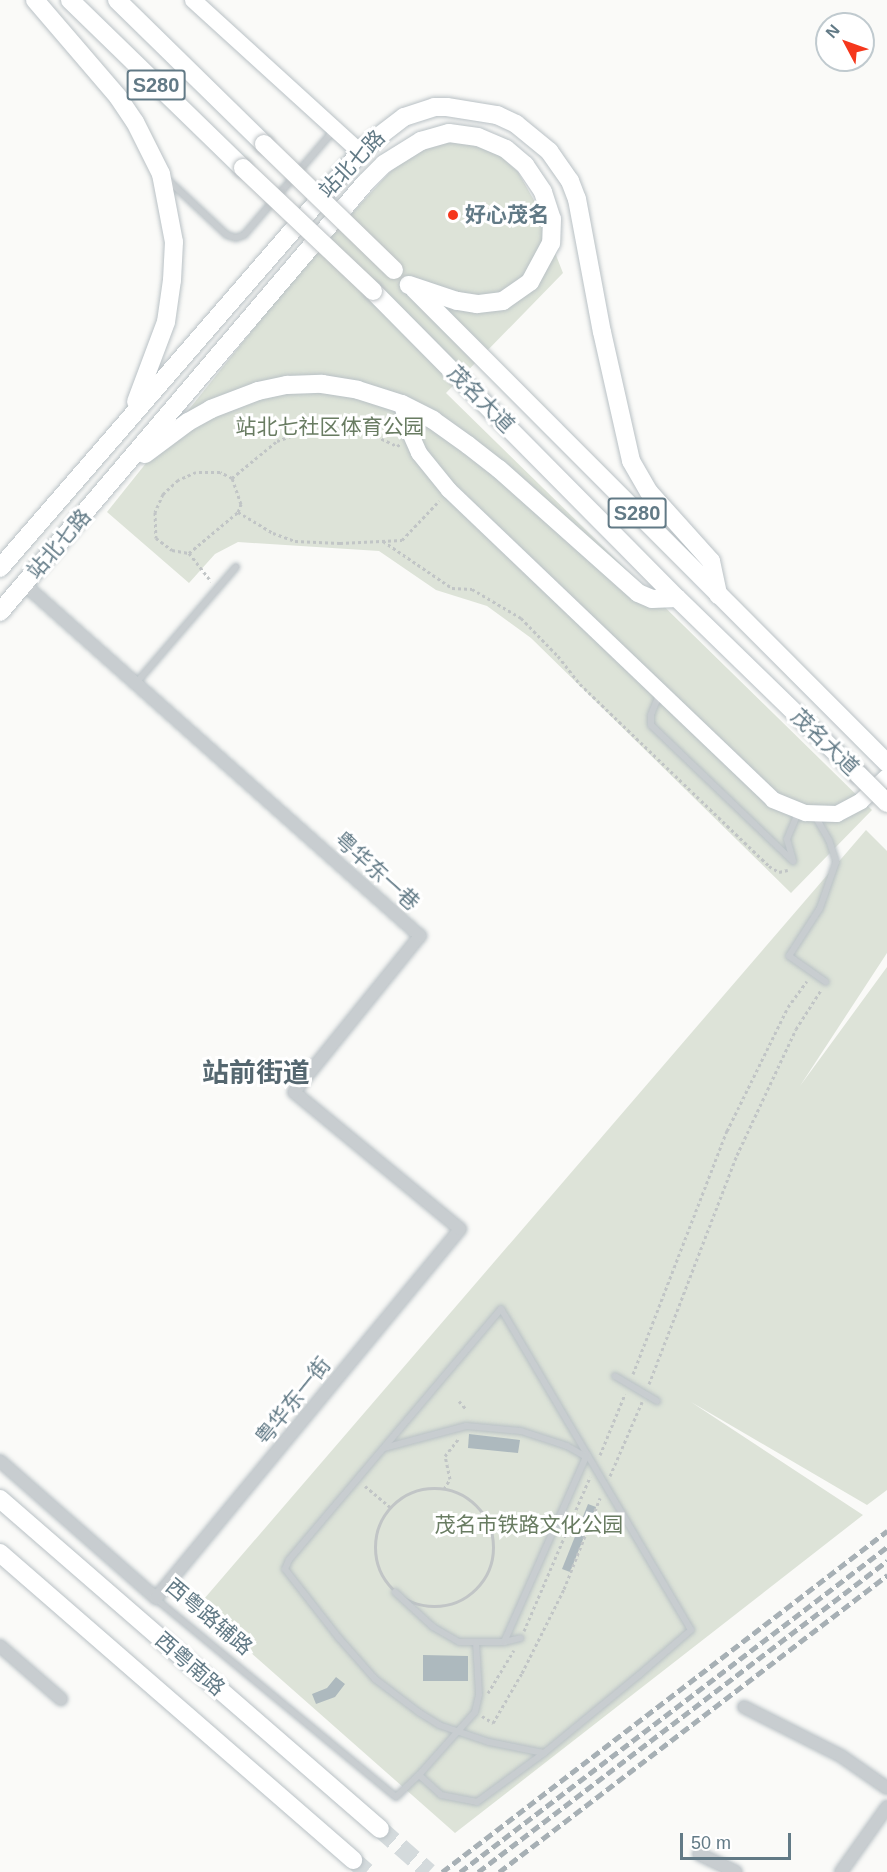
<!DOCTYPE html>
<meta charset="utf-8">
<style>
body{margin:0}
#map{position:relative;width:887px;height:1872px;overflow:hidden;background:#fafaf8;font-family:Helvetica,"Noto Sans SC",sans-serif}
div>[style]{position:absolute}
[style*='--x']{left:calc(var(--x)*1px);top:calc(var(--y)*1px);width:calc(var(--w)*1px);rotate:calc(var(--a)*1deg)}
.green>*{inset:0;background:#dde3d8}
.building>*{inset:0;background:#adb9be}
.primary-tunnel>*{height:18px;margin-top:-9px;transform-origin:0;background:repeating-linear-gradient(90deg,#d4dadc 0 18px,transparent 0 27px)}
.path>*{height:3px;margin-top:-1.5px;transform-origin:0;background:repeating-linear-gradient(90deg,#c1c5c6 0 3px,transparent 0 6px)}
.path>.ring{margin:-1.5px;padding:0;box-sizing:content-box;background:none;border:3px solid #c1c5c6;border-radius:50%}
.roads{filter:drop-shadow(0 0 2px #b9c1c5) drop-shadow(0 0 2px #b9c1c5)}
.lane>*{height:6px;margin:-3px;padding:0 3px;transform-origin:3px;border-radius:3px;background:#c8cdd0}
.street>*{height:12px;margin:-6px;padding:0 6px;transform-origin:6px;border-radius:6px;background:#c8cdd0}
.secondary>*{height:16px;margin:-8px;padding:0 8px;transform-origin:8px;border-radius:8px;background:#fff}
.primary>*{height:18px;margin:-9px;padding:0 9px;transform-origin:9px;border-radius:9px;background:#fff}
.rail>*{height:4.5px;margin-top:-2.25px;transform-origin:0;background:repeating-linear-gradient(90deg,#a7b0b5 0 9px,transparent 0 13.5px)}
.bridges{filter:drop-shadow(0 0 2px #bac0c3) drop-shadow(0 0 2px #bac0c3)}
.primary-bridge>*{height:18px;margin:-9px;padding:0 9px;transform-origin:9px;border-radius:9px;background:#fff}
.dots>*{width:16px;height:16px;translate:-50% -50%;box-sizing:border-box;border:3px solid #fff;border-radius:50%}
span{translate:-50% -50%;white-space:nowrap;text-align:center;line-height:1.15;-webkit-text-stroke:6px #fff;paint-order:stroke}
.shield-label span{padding:2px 4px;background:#fff;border:2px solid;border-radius:4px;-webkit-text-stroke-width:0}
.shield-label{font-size:20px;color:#627a86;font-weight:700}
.street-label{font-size:21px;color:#627a86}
.poi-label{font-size:21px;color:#627a86;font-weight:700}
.left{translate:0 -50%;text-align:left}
.park-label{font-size:21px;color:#697c62}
.district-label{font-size:27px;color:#556770;font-weight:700}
.north{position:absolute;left:815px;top:12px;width:60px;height:60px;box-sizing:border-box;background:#fff;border:2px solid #c0cacf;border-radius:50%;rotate:311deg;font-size:16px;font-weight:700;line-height:24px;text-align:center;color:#627a86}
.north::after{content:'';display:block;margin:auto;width:21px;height:27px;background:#f5371c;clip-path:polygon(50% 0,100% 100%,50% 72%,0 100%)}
.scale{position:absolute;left:680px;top:1833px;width:111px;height:27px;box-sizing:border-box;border:3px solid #627a86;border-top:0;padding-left:8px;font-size:18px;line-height:21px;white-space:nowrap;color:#627a86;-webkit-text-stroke:4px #fff;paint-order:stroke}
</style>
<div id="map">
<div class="green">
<i style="clip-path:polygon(442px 141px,475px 141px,497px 153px,518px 172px,535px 202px,563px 273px,446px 393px,872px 810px,791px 893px,531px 638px,487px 606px,436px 590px,379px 551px,238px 542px,215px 554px,189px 583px,107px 512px,306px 263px,389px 173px,413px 152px)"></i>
<i style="clip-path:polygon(866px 830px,887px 851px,887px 953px,800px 1086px,887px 967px,887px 1490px,867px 1505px,691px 1402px,863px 1515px,455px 1833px,198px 1606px)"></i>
</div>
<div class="building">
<i style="clip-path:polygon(469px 1434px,520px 1440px,518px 1453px,468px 1448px)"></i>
<i style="clip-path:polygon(588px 1504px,596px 1507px,570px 1572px,562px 1569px)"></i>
<i style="clip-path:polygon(423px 1655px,468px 1656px,468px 1681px,423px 1681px)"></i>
<i style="clip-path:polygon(336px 1677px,345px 1684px,335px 1697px,316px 1704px,312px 1694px,327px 1688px)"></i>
</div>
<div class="primary-tunnel">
<i style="--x:380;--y:1829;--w:65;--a:41.3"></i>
<i style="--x:353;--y:1860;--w:18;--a:41"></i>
</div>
<div class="path">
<i style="--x:232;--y:478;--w:58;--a:-39.4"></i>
<i style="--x:277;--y:441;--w:53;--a:-19.8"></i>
<i style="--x:327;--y:423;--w:39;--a:12"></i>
<i style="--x:365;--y:431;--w:35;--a:25"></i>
<i style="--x:397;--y:446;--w:4;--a:-27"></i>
<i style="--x:238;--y:512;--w:41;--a:31"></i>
<i style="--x:273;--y:533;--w:23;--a:20"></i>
<i style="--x:295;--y:541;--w:45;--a:2.5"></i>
<i style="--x:340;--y:543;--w:62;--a:-2.8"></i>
<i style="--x:402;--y:540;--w:54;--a:-46.5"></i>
<i style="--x:383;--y:541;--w:83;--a:34.3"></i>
<i style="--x:452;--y:588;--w:20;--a:3"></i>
<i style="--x:472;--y:589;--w:57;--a:30.6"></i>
<i style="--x:521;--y:618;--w:53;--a:45.8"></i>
<i style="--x:558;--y:656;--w:36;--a:52"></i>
<i style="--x:580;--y:684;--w:262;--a:43.9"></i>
<i style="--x:769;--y:866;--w:12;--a:31"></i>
<i style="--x:779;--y:872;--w:9;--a:-13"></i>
<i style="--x:189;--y:553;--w:64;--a:-39.9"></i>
<i style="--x:238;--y:512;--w:9;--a:-69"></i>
<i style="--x:241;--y:504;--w:28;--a:-109"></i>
<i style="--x:232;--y:478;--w:13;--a:-153"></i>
<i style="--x:220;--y:472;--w:24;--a:180"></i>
<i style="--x:196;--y:472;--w:20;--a:156"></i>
<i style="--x:178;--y:480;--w:21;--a:137"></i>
<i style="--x:163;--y:494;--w:20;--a:114"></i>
<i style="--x:155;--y:512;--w:26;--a:88"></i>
<i style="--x:156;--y:538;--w:20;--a:37"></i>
<i style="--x:172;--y:550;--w:17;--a:10"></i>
<i style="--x:189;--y:553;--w:36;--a:52"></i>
<i style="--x:633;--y:1374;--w:261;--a:-68.9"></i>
<i style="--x:727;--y:1131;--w:138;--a:-63.8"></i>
<i style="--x:788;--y:1007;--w:32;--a:-54"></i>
<i style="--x:649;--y:1384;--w:245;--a:-69"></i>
<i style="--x:737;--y:1155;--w:139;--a:-64.9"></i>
<i style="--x:796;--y:1029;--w:46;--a:-57.3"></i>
<i style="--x:459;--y:1401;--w:11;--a:49"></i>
<i style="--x:600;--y:1455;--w:66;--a:-67.7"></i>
<i style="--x:610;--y:1476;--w:81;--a:-66.6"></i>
<i style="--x:365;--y:1486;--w:33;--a:40"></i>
<i class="ring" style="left:375px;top:1488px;width:115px;height:115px"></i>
<i style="--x:444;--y:1489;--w:12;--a:-59"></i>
<i style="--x:450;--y:1479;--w:24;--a:-102"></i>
<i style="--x:445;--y:1456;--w:23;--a:-52"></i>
<i style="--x:524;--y:1631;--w:168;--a:-66.8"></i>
<i style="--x:488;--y:1693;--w:50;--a:-58.8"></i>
<i style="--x:482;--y:1716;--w:13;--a:32"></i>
<i style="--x:493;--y:1723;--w:58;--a:-59.9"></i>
<i style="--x:522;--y:1673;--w:94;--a:-63.4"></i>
<i style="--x:564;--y:1589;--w:98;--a:-68.4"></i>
</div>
<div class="roads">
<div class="lane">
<i style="--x:166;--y:178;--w:83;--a:43.1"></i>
<i style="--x:227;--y:235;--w:9;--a:18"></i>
<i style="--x:236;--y:238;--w:9;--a:-21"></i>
<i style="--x:244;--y:235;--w:137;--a:-49.4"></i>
<i style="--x:137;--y:682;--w:152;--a:-49.3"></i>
<i style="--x:659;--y:695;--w:22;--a:112"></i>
<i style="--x:651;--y:715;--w:10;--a:90"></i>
<i style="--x:651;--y:725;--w:197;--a:43.8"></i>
<i style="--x:815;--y:816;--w:28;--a:60"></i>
<i style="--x:829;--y:840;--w:23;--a:72"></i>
<i style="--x:836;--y:862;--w:49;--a:109.2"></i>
<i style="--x:820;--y:908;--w:57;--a:122.9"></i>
<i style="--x:789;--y:956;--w:45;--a:35.1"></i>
<i style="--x:793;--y:860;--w:22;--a:-106"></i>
<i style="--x:787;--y:839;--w:30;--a:-67"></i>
<i style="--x:615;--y:1376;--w:49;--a:30.8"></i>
<i style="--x:384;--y:1448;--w:85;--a:-15"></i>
<i style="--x:466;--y:1426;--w:55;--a:5.2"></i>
<i style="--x:521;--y:1431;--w:48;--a:18.1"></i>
<i style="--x:567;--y:1446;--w:22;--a:30"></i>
<i style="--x:395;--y:1592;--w:52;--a:42.6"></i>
<i style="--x:433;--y:1627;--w:30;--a:30"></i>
<i style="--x:459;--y:1642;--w:45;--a:0"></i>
<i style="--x:504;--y:1642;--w:17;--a:-13"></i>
<i style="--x:156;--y:1599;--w:311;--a:39.5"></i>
<i style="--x:396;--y:1797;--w:32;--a:-44"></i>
<i style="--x:419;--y:1775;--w:30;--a:42"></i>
<i style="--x:441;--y:1795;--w:37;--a:11"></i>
<i style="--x:477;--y:1802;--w:83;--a:-36.2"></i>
<i style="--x:544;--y:1753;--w:123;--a:-39.4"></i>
<i style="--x:639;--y:1675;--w:69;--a:-40.9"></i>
<i style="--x:691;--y:1630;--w:373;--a:-120.6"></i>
<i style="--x:501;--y:1309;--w:329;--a:130.2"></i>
<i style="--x:289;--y:1560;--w:10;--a:114"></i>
<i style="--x:285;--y:1569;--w:88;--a:52"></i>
<i style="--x:339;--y:1638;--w:55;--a:48.7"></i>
<i style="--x:375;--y:1679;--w:56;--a:37.1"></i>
<i style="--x:420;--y:1713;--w:22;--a:32"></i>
<i style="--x:439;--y:1725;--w:53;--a:18.8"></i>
<i style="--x:489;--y:1742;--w:56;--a:11.3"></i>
<i style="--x:504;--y:1642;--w:205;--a:-66.1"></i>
<i style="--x:419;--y:1775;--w:84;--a:-48.4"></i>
<i style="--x:475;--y:1712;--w:18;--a:-77"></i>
<i style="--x:479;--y:1694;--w:52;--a:-93.3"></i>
</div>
<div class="street">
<i style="--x:0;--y:1461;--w:208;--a:41.3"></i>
<i style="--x:156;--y:1598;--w:478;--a:-50.5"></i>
<i style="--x:460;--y:1229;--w:215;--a:-140.5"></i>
<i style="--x:294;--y:1092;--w:201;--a:-51.1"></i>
<i style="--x:420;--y:936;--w:530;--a:-138.37"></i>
<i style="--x:0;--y:1646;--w:81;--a:41"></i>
<i style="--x:744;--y:1707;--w:109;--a:26.8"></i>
<i style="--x:841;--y:1756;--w:56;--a:34.8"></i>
<i style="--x:699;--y:1854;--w:41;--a:25.9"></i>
<i style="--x:841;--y:1872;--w:80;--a:-54.7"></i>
</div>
<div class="secondary">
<i style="--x:193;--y:0;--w:226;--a:42.3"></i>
<i style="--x:402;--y:404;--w:25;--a:76"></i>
<i style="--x:408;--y:428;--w:27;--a:66"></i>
<i style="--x:419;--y:453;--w:48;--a:51"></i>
<i style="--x:449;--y:490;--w:448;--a:43.7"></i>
<i style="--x:773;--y:800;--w:35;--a:22"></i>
<i style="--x:806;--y:813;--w:31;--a:2"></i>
<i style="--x:837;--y:814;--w:27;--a:-28"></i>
<i style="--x:861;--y:801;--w:35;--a:-43"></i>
</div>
<div class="primary">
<i style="--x:35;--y:0;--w:128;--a:49.4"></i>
<i style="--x:118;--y:97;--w:30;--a:56"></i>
<i style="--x:135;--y:122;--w:58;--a:63.4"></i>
<i style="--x:161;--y:174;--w:69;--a:79.2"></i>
<i style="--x:174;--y:242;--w:38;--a:93"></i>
<i style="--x:172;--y:280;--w:42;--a:98.1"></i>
<i style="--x:166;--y:322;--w:85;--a:110.6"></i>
<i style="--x:70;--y:0;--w:241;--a:44.2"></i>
<i style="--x:117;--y:0;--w:206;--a:44.4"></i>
<i style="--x:414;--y:289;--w:670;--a:45.06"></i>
<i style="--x:373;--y:291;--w:432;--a:45.3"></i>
<i style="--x:677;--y:598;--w:252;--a:44.2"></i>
<i style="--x:145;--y:454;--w:54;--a:-36.7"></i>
<i style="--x:188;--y:422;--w:26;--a:-29"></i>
<i style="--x:211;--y:409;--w:50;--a:-21"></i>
<i style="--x:258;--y:391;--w:30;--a:-12"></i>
<i style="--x:287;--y:385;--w:35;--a:-2"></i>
<i style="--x:322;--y:384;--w:36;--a:9"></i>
<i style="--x:358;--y:390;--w:46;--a:17.7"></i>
<i style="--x:402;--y:404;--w:35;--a:27"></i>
<i style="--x:433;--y:420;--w:43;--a:35.5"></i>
<i style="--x:468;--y:445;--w:39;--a:38"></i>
<i style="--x:499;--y:469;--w:186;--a:41.7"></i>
<i style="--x:638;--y:593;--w:15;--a:23"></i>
<i style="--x:652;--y:599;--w:25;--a:-2"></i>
<i style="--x:0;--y:568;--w:557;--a:-49.08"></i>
<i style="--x:365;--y:147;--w:49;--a:-37.6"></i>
<i style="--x:404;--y:117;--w:32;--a:-18"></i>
<i style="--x:434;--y:107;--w:13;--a:0"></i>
<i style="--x:447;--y:107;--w:51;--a:9.1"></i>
<i style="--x:497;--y:115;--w:21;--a:25"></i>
<i style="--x:516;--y:124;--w:43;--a:39.3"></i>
<i style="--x:549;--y:151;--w:37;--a:55"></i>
<i style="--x:570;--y:181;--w:19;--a:69"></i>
<i style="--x:577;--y:199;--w:135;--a:79.4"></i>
<i style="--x:602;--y:332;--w:132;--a:77.3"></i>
<i style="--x:631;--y:461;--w:36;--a:60"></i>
<i style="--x:649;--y:492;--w:93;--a:48.1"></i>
<i style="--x:711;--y:561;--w:35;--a:78"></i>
<i style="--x:0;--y:612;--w:563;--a:-49.61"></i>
<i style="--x:365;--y:183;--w:27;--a:-45"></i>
<i style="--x:384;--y:164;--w:44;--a:-31.9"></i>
<i style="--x:421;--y:141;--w:29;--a:-16"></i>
<i style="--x:449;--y:133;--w:29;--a:8"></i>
<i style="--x:478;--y:137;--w:30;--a:23"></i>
<i style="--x:506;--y:149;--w:25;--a:40"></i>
<i style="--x:525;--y:165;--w:32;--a:56"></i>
<i style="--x:543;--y:192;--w:28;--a:72"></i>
<i style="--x:552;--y:219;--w:24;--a:92"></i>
<i style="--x:551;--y:243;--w:44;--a:118.3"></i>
<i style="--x:530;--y:282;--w:33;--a:145"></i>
<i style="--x:503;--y:301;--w:26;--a:173"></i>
<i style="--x:477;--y:304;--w:20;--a:-171"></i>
<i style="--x:457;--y:301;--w:51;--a:-161.6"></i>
<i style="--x:0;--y:1499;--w:503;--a:40.97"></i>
<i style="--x:0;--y:1553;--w:468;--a:41"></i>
</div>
</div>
<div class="rail">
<i style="--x:442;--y:1872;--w:561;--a:-37.46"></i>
<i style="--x:460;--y:1872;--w:537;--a:-37.28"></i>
<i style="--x:478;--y:1872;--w:514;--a:-37.25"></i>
<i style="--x:499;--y:1872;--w:489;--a:-37.4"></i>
</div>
<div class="bridges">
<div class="primary-bridge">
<i style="--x:264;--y:144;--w:181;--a:44.1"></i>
<i style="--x:243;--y:168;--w:179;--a:43.4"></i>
<i style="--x:858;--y:774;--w:41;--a:45"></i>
</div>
</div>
<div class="dots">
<i style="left:453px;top:215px;background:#f5371c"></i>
</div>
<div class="shield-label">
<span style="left:156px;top:85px">S280</span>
<span style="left:637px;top:513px">S280</span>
</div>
<div class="street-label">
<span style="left:352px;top:164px;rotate:-46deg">站北七路</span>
<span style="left:481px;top:399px;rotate:45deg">茂名大道</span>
<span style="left:59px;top:544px;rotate:-49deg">站北七路</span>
<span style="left:825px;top:742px;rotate:44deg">茂名大道</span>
<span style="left:377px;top:871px;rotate:42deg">粤华东一巷</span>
<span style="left:293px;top:1401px;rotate:-51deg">粤华东一街</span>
<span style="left:209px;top:1617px;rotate:40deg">西粤路辅路</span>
<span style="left:190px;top:1664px;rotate:41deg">西粤南路</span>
</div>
<div class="poi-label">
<span class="left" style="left:465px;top:215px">好心茂名</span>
</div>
<div class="park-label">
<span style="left:330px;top:427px">站北七社区体育公园</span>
<span style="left:529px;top:1525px">茂名市铁路文化公园</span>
</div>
<div class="district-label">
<span style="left:256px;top:1074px">站前街道</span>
</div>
<div class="north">N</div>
<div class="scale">50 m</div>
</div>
